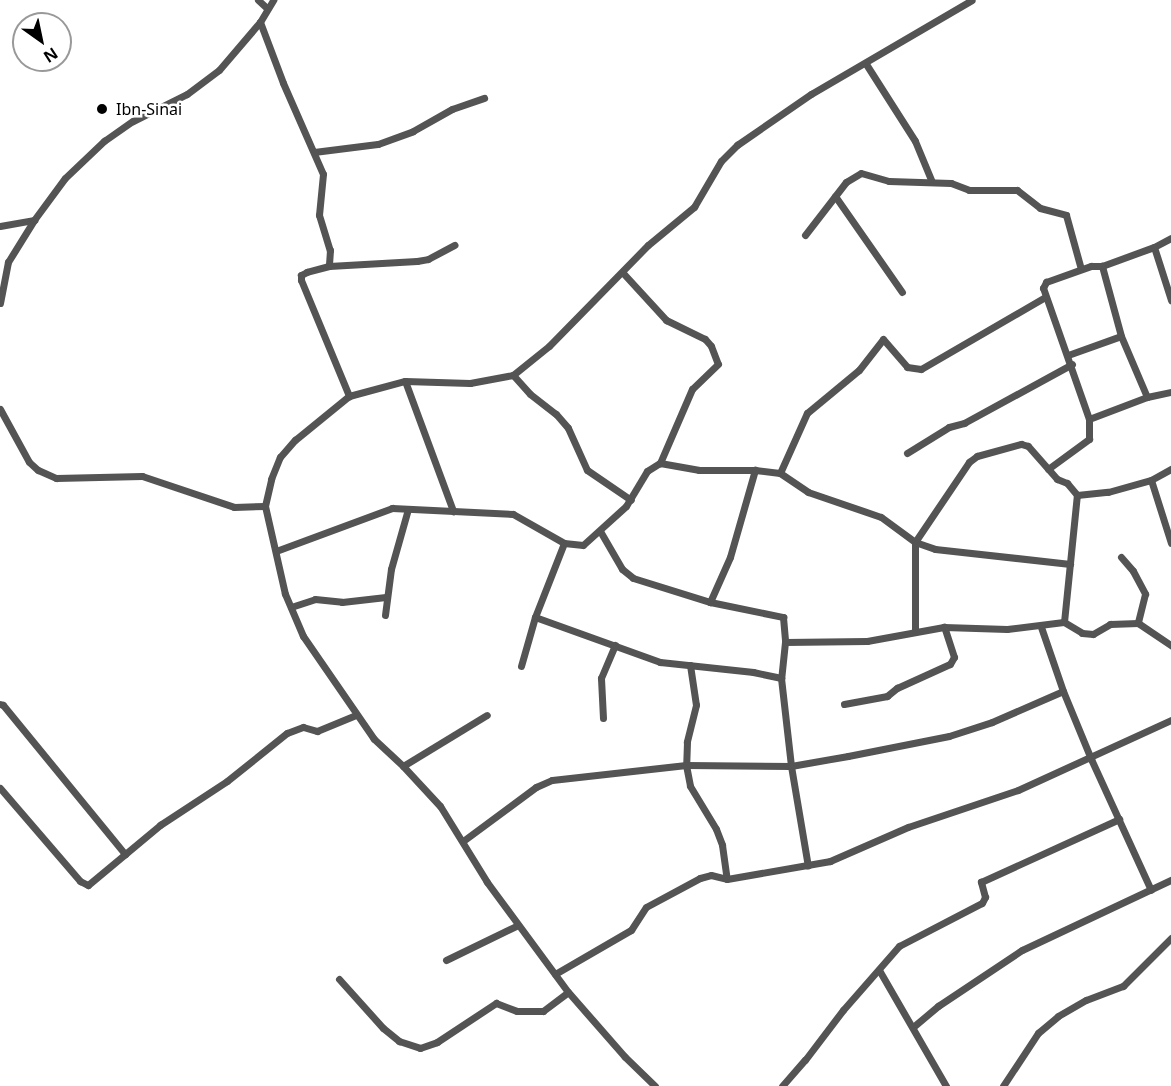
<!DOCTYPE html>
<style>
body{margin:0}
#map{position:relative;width:1171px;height:1086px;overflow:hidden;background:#fff;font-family:"Noto Sans",sans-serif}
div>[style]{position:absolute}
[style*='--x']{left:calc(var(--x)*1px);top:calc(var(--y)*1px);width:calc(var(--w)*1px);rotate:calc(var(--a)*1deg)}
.street>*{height:7px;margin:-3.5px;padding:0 3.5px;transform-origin:3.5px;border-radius:3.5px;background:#545454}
.dots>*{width:16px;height:16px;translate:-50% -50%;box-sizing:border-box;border:3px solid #fff;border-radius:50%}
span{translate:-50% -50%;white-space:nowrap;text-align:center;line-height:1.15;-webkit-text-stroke:5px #fff;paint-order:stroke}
.poi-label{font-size:16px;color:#000}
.left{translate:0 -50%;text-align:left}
.north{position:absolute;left:12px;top:12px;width:60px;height:60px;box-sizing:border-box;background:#fff;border:2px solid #999;border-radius:50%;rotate:147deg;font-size:16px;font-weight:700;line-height:24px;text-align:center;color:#000}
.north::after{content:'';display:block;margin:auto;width:21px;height:27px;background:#000;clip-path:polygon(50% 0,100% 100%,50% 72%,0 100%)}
</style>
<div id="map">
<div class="street">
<i style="--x:258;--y:0;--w:12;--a:42"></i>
<i style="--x:260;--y:22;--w:65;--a:69.3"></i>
<i style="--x:283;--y:83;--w:99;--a:66.3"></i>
<i style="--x:323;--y:174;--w:41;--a:95.6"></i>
<i style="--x:319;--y:215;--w:37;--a:73"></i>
<i style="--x:330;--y:250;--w:16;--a:94"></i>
<i style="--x:329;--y:266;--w:23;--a:165"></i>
<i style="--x:307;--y:272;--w:7;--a:153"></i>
<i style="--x:301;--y:275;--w:5;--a:90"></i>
<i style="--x:301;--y:280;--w:126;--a:67.5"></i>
<i style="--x:866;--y:64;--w:91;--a:57.5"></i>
<i style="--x:915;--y:141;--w:44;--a:67.5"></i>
<i style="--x:314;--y:152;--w:64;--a:-7.1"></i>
<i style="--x:378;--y:144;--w:37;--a:-20"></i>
<i style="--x:413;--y:131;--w:45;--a:-29.4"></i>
<i style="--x:452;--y:109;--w:34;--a:-19"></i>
<i style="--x:835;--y:196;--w:117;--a:55.1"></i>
<i style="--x:0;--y:226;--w:35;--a:-10"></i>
<i style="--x:805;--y:235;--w:67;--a:-52.3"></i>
<i style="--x:846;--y:182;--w:17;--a:-31"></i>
<i style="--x:861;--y:173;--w:29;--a:16"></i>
<i style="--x:889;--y:181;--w:62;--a:1.8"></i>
<i style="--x:951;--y:183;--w:19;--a:21"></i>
<i style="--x:969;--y:190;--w:48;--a:0"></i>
<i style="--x:1017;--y:190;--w:29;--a:38"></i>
<i style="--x:1040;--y:208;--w:27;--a:15"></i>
<i style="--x:1066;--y:215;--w:56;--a:74.5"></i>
<i style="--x:1154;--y:247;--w:19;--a:-28"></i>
<i style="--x:329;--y:266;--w:88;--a:-3.3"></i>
<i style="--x:417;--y:261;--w:11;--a:-10"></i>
<i style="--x:428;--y:259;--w:30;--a:-28"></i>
<i style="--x:623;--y:273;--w:64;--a:47.5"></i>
<i style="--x:666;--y:320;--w:43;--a:26"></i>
<i style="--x:705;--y:339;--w:9;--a:49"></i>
<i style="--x:711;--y:346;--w:19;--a:69"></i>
<i style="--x:718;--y:364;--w:36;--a:136"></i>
<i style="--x:692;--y:389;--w:81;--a:113.4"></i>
<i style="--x:0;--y:303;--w:42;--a:-79"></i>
<i style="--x:8;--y:262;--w:49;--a:-58.2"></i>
<i style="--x:34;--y:220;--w:52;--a:-53.6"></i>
<i style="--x:65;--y:178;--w:54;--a:-43.5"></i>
<i style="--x:104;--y:141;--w:35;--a:-35"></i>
<i style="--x:133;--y:121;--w:60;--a:-26.6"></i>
<i style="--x:187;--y:94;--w:40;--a:-37"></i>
<i style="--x:219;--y:70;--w:63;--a:-49.5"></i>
<i style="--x:260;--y:22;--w:26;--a:-59"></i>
<i style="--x:1068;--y:355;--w:56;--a:-19.7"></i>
<i style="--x:513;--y:375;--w:25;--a:48"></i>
<i style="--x:530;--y:394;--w:33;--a:38"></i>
<i style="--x:556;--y:414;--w:18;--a:49"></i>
<i style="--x:568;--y:428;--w:46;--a:65.7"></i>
<i style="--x:587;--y:470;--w:53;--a:34.3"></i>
<i style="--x:405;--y:381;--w:139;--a:69.7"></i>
<i style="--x:1147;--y:397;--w:66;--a:-113.1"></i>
<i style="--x:1121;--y:336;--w:73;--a:-105.2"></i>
<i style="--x:1102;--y:266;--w:55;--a:-20.1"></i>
<i style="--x:1154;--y:247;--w:56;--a:72.2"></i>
<i style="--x:0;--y:409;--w:60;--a:61.3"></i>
<i style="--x:29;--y:462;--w:12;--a:42"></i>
<i style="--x:38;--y:470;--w:20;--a:24"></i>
<i style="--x:56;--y:478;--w:86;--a:-1.3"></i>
<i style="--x:142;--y:476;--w:97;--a:18.6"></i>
<i style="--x:234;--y:507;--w:31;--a:-2"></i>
<i style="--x:1089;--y:419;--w:139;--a:-109.3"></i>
<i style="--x:1043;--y:288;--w:7;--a:-63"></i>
<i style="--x:1046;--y:282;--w:48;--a:-19.6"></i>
<i style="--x:1091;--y:266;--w:11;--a:0"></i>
<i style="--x:907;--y:453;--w:49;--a:-31.8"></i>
<i style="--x:949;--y:427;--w:16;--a:-15"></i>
<i style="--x:964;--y:423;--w:123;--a:-28.6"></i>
<i style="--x:1048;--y:469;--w:51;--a:-36.2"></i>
<i style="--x:1089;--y:439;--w:20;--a:-90"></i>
<i style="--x:1089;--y:419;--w:62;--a:-20.8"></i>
<i style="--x:1147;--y:397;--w:25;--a:-12"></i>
<i style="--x:780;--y:473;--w:66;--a:-65.8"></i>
<i style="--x:807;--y:413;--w:67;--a:-39.6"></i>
<i style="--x:859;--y:370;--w:39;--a:-52"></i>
<i style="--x:883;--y:339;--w:37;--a:49"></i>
<i style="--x:907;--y:367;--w:14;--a:8"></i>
<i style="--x:921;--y:369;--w:143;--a:-30.1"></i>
<i style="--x:1151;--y:480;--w:66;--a:72.4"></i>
<i style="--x:600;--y:531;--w:44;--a:59.9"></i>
<i style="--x:622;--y:569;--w:14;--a:39"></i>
<i style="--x:633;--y:578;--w:81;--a:17.3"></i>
<i style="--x:710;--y:602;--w:75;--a:11.6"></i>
<i style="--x:783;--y:617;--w:25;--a:85"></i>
<i style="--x:785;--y:642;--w:36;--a:96"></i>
<i style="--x:781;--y:678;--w:89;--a:83.5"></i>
<i style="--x:791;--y:766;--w:101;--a:80.4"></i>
<i style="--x:276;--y:551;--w:124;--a:-20.3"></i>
<i style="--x:392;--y:508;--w:121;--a:2.8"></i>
<i style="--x:513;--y:514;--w:59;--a:29.6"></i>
<i style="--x:564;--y:543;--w:19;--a:6"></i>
<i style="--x:583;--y:545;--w:58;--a:-42.2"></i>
<i style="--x:626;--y:506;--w:41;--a:-59"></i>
<i style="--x:647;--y:471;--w:15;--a:-32"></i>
<i style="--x:660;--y:463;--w:40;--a:10"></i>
<i style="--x:699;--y:470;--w:56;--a:0"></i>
<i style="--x:755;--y:470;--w:25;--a:7"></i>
<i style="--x:780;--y:473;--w:34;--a:34"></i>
<i style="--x:808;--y:492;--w:77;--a:18.9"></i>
<i style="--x:881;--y:517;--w:42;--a:36.3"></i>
<i style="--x:915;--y:542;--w:21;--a:19"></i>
<i style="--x:935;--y:549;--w:136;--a:6.3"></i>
<i style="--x:1121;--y:557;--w:18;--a:49"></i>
<i style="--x:1133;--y:571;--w:26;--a:62"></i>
<i style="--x:1145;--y:594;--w:30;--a:104"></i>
<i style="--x:710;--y:602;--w:49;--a:-66"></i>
<i style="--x:730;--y:557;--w:91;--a:-74"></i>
<i style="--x:291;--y:607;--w:25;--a:-18"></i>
<i style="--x:315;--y:599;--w:27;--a:6"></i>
<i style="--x:342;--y:602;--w:44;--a:-6.5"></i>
<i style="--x:385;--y:615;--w:46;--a:-82.6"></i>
<i style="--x:391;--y:569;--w:62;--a:-74.2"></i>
<i style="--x:535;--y:617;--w:133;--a:19.8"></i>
<i style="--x:660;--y:662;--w:94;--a:6.1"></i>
<i style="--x:753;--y:672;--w:29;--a:12"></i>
<i style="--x:1064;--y:622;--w:128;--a:-84.2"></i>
<i style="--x:1041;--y:627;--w:68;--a:71"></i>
<i style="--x:1063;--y:691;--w:74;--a:67.6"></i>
<i style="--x:1091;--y:759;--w:144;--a:65.4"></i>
<i style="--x:915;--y:632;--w:90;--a:-90"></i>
<i style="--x:915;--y:542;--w:97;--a:-56"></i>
<i style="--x:969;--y:462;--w:10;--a:-37"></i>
<i style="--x:977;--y:456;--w:46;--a:-15.3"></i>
<i style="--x:1021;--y:444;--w:7;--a:16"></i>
<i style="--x:1028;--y:446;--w:44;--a:48.7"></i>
<i style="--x:1057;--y:479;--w:11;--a:22"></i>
<i style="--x:1067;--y:483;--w:16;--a:50"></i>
<i style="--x:1077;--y:495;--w:31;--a:-6"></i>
<i style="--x:1108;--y:492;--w:45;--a:-15.6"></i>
<i style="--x:1151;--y:480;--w:23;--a:-29"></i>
<i style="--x:785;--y:642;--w:82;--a:-0.7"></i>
<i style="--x:867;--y:641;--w:78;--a:-10.3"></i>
<i style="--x:944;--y:627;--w:63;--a:1.8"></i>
<i style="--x:1007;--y:629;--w:57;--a:-7"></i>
<i style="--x:1064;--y:622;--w:21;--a:31"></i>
<i style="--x:1082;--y:633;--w:11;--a:5"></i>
<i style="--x:1093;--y:634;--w:20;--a:-30"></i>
<i style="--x:1110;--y:624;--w:28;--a:-2"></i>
<i style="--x:1138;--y:623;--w:40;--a:34"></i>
<i style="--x:690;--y:665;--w:40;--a:81.5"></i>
<i style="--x:696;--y:705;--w:38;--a:104"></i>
<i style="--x:687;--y:742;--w:23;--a:92"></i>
<i style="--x:686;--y:765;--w:21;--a:79"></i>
<i style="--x:690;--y:786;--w:50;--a:58.8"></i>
<i style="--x:716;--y:829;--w:17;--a:69"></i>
<i style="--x:722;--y:845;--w:34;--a:82"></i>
<i style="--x:521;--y:666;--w:51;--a:-74.1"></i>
<i style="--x:535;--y:617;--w:79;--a:-68.6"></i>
<i style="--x:0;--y:704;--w:3;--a:18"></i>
<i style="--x:3;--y:705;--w:193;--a:50.7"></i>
<i style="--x:844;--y:704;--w:44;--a:-10.5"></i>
<i style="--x:887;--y:696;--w:13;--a:-39"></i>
<i style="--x:897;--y:688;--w:58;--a:-24.4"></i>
<i style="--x:950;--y:664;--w:8;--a:-60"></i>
<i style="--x:954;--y:657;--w:32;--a:-108"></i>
<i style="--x:603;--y:718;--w:40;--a:-92.9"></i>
<i style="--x:601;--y:678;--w:36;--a:-67"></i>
<i style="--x:403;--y:766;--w:98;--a:-31.3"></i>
<i style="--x:0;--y:788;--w:123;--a:49.3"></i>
<i style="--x:80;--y:881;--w:9;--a:27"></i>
<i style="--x:88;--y:885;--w:94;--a:-39.8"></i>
<i style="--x:160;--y:825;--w:80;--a:-33.3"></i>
<i style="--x:227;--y:781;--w:77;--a:-38.7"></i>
<i style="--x:287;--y:733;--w:17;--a:-21"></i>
<i style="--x:303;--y:727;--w:15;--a:16"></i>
<i style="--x:317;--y:731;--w:42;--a:-22.3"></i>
<i style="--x:463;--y:841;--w:91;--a:-36.5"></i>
<i style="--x:536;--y:787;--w:17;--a:-24"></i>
<i style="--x:552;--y:780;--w:135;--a:-6.4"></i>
<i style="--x:686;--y:765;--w:105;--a:0.5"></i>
<i style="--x:791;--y:766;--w:58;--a:-10"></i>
<i style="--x:848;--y:756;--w:103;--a:-11.2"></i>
<i style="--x:949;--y:736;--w:45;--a:-18"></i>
<i style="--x:992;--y:722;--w:77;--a:-23.6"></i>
<i style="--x:446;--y:960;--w:80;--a:-25.9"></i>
<i style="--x:879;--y:970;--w:134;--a:60"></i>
<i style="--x:555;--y:974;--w:88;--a:-30.1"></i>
<i style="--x:631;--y:930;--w:27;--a:-57"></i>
<i style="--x:646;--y:907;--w:61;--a:-28.2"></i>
<i style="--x:700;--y:878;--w:11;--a:-15"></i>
<i style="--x:711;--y:875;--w:16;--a:14"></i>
<i style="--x:727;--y:879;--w:105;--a:-9.9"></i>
<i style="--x:830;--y:861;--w:85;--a:-23.6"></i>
<i style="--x:908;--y:827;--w:116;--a:-18.6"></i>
<i style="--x:1018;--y:790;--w:168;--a:-24.6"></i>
<i style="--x:339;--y:979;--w:66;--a:48.1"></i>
<i style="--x:383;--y:1028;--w:21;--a:39"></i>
<i style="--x:399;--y:1041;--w:22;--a:18"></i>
<i style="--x:420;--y:1048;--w:18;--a:-19"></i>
<i style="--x:437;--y:1042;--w:71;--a:-33.5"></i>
<i style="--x:496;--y:1003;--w:22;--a:21"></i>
<i style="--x:517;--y:1011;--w:26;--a:0"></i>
<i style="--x:543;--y:1011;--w:31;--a:-37"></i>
<i style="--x:913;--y:1027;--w:33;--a:-40"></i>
<i style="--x:938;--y:1006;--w:101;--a:-33.7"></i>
<i style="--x:1022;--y:950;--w:165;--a:-25.2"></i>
<i style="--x:655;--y:1086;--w:42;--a:-136"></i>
<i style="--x:625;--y:1057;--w:86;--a:-131.2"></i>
<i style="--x:568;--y:992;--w:137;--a:-126.4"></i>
<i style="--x:487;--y:882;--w:89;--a:-121.7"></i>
<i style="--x:440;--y:806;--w:54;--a:-132.8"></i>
<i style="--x:403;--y:766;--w:40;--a:-137"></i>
<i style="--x:374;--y:739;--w:125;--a:-124.6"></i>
<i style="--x:303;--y:636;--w:46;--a:-113.2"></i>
<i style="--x:285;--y:594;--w:90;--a:-102.8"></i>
<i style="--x:265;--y:506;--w:28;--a:-77"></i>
<i style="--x:271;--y:479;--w:24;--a:-68"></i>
<i style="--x:280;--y:457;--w:23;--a:-49"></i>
<i style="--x:295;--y:440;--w:70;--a:-39.2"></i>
<i style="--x:349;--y:396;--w:58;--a:-15"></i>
<i style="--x:405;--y:381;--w:65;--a:1.8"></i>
<i style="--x:470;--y:383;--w:44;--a:-10.5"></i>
<i style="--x:513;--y:375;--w:46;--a:-38.9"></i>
<i style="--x:549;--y:346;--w:141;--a:-45.6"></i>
<i style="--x:648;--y:245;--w:60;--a:-39.6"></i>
<i style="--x:694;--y:207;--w:53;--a:-59.6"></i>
<i style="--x:721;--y:161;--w:23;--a:-45"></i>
<i style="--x:737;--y:145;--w:90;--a:-34.6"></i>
<i style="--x:811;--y:94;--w:186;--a:-30.3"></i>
<i style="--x:782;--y:1086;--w:35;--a:-49"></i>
<i style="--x:805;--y:1060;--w:63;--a:-52.8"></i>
<i style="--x:843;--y:1010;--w:85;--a:-48.8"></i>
<i style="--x:899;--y:946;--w:93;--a:-27.4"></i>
<i style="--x:982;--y:903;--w:7;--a:-63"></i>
<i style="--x:985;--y:897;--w:16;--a:-105"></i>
<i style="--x:981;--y:882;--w:152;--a:-24.5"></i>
<i style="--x:1003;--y:1086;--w:64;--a:-56.6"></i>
<i style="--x:1038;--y:1033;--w:26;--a:-40"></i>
<i style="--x:1058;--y:1016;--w:32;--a:-30"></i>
<i style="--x:1086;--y:1000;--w:40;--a:-21"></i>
<i style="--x:1123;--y:986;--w:68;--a:-45"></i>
</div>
<div class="dots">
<i style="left:102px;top:109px;background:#000"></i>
</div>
<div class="poi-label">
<span class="left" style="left:116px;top:109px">Ibn-Sinai</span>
</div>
<div class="north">N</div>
</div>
